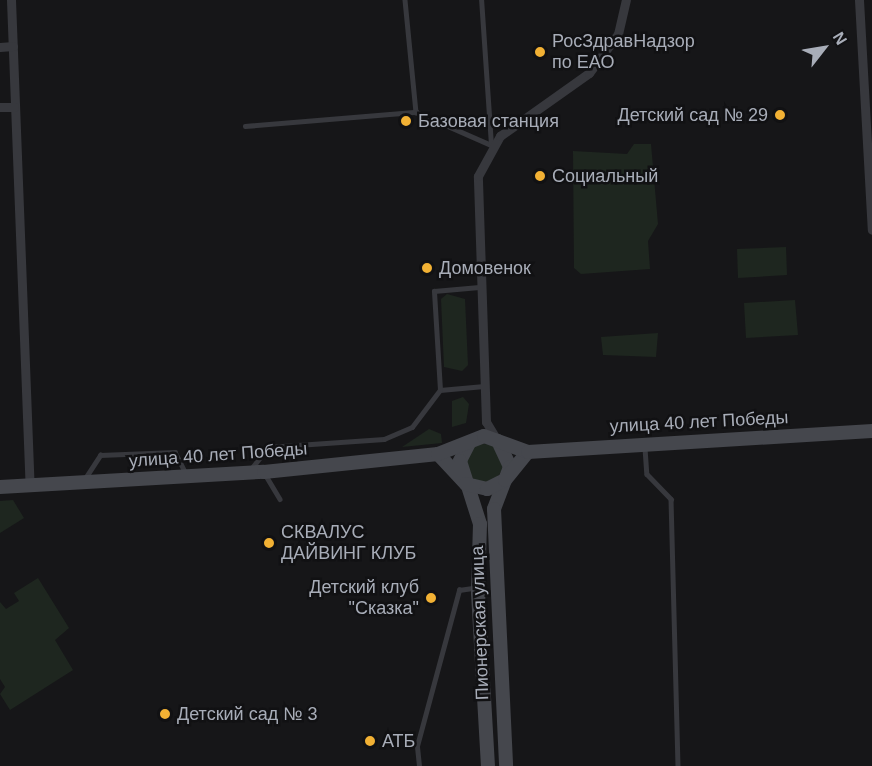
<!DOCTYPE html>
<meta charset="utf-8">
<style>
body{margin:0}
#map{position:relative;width:872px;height:766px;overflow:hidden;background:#161618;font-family:Helvetica,sans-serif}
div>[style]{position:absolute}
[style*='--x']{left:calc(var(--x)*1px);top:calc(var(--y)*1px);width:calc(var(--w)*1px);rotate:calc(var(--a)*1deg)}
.green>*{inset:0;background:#1e261f}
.round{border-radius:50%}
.service>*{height:4.5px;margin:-2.25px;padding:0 2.25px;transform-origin:2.25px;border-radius:2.25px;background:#37383d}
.minor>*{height:9px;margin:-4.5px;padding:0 4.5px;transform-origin:4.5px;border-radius:4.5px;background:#37383d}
.secondary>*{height:14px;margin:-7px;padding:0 7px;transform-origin:7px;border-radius:7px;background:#45474d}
.dots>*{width:16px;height:16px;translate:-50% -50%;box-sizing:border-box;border:3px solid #111113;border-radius:50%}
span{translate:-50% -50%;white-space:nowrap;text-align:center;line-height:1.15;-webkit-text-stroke:5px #111113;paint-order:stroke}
.poi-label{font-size:18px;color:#a8adb8}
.left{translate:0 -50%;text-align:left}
.right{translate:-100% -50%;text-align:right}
.street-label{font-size:18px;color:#a8adb8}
.north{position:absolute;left:794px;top:18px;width:60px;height:60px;-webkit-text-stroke:4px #111113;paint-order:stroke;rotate:59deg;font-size:16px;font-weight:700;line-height:24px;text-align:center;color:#a8adb8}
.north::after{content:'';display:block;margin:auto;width:21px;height:27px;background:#a8adb8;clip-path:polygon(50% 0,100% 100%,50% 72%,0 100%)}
</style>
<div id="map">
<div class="green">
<i style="clip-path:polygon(634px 144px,651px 144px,658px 224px,648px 241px,650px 269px,581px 274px,574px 268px,573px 151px,627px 154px)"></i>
<i style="clip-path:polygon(786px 247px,787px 275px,738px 278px,737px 249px)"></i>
<i style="clip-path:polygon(447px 294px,465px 299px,468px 365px,462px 371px,444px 367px,441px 299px)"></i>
<i style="clip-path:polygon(795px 300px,798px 335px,746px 338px,744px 303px)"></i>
<i style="clip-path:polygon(658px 333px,656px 357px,603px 355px,601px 337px)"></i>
<i style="clip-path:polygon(463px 397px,469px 404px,466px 423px,452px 427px,452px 401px)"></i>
<i style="clip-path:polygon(429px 429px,441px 434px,442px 443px,402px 447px)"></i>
<i class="round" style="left:465px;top:444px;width:38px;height:38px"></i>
<i style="clip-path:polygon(13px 500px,24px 518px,0 533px,0 501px)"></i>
<i style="clip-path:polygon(38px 578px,69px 628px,55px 640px,73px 670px,10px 710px,0 694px,5px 687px,0 679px,0 602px,6px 609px,19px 601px,14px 593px)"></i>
</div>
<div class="service">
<i style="--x:405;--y:0;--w:113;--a:84.4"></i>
<i style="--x:245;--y:126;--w:172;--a:-4.7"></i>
<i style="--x:416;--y:112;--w:82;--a:23.7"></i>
<i style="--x:491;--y:145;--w:145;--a:-93.9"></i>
<i style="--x:440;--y:390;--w:44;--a:-5.2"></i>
<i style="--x:645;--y:448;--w:26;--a:86"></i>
<i style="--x:647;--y:474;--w:35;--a:46"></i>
<i style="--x:671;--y:499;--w:267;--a:88.5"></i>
<i style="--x:251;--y:469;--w:28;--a:-52"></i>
<i style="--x:268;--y:447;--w:116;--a:-3.9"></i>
<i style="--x:384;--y:439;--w:30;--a:-23"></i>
<i style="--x:412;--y:427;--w:46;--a:-52.9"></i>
<i style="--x:440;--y:390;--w:99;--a:-93.5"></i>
<i style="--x:434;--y:291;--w:45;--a:-5.1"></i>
<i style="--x:265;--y:474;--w:29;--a:59"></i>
<i style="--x:84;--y:480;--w:30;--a:-57"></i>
<i style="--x:100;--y:455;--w:75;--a:-2.3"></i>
<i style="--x:175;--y:452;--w:25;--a:63"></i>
<i style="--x:419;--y:766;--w:20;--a:-96"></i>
<i style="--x:417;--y:746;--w:162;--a:-74.9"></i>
<i style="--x:459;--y:590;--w:15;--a:-8"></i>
</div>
<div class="minor">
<i style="--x:11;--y:0;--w:485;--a:87.8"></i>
<i style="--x:859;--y:0;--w:230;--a:86.8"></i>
<i style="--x:0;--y:47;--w:13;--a:-4"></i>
<i style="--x:0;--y:107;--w:14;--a:0"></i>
<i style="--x:497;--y:440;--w:21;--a:-121"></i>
<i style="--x:486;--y:422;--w:246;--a:-91.9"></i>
<i style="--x:478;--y:176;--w:46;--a:-61.2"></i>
<i style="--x:500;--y:136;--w:109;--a:-35.3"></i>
<i style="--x:589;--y:73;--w:49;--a:-53.4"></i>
<i style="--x:618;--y:34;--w:35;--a:-77"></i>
</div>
<div class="secondary">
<i style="--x:498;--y:441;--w:29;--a:65"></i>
<i style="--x:510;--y:467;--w:45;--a:110.9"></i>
<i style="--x:494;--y:509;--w:257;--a:87.3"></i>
<i style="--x:469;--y:443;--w:20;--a:117"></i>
<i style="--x:460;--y:461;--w:66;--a:72.4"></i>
<i style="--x:480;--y:524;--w:69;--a:91.7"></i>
<i style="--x:478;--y:593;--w:173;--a:86.7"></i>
<i style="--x:438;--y:454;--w:41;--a:47"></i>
<i style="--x:466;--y:484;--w:22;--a:13"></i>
<i style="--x:487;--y:489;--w:20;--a:-27"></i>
<i style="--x:505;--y:480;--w:36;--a:-51"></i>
<i style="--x:0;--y:487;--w:264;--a:-3.3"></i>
<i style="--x:264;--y:472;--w:175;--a:-5.9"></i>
<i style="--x:438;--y:454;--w:49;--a:-21.4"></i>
<i style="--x:484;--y:436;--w:47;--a:20"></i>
<i style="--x:528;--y:452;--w:345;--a:-3.5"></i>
</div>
<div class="dots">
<i style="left:540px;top:52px;background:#f2b134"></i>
<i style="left:780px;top:115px;background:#f2b134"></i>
<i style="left:406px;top:121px;background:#f2b134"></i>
<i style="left:540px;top:176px;background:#f2b134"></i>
<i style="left:427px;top:268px;background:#f2b134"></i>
<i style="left:269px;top:543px;background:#f2b134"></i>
<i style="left:431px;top:598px;background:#f2b134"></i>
<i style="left:165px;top:714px;background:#f2b134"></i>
<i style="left:370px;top:741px;background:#f2b134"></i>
</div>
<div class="poi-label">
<span class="left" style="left:552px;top:52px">РосЗдравНадзор<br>по ЕАО</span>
<span class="right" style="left:768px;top:115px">Детский сад № 29</span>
<span class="left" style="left:418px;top:121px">Базовая станция</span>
<span class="left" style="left:552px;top:176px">Социальный</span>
<span class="left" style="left:439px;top:268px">Домовенок</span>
<span class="left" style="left:281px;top:543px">СКВАЛУС<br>ДАЙВИНГ КЛУБ</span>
<span class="right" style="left:419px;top:598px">Детский клуб<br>"Сказка"</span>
<span class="left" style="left:177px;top:714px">Детский сад № 3</span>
<span class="left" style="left:382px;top:741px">АТБ</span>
</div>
<div class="street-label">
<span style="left:699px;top:422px;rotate:-3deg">улица 40 лет Победы</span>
<span style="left:218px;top:455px;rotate:-4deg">улица 40 лет Победы</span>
<span style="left:480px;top:623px;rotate:-92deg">Пионерская улица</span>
</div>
<div class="north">N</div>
</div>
